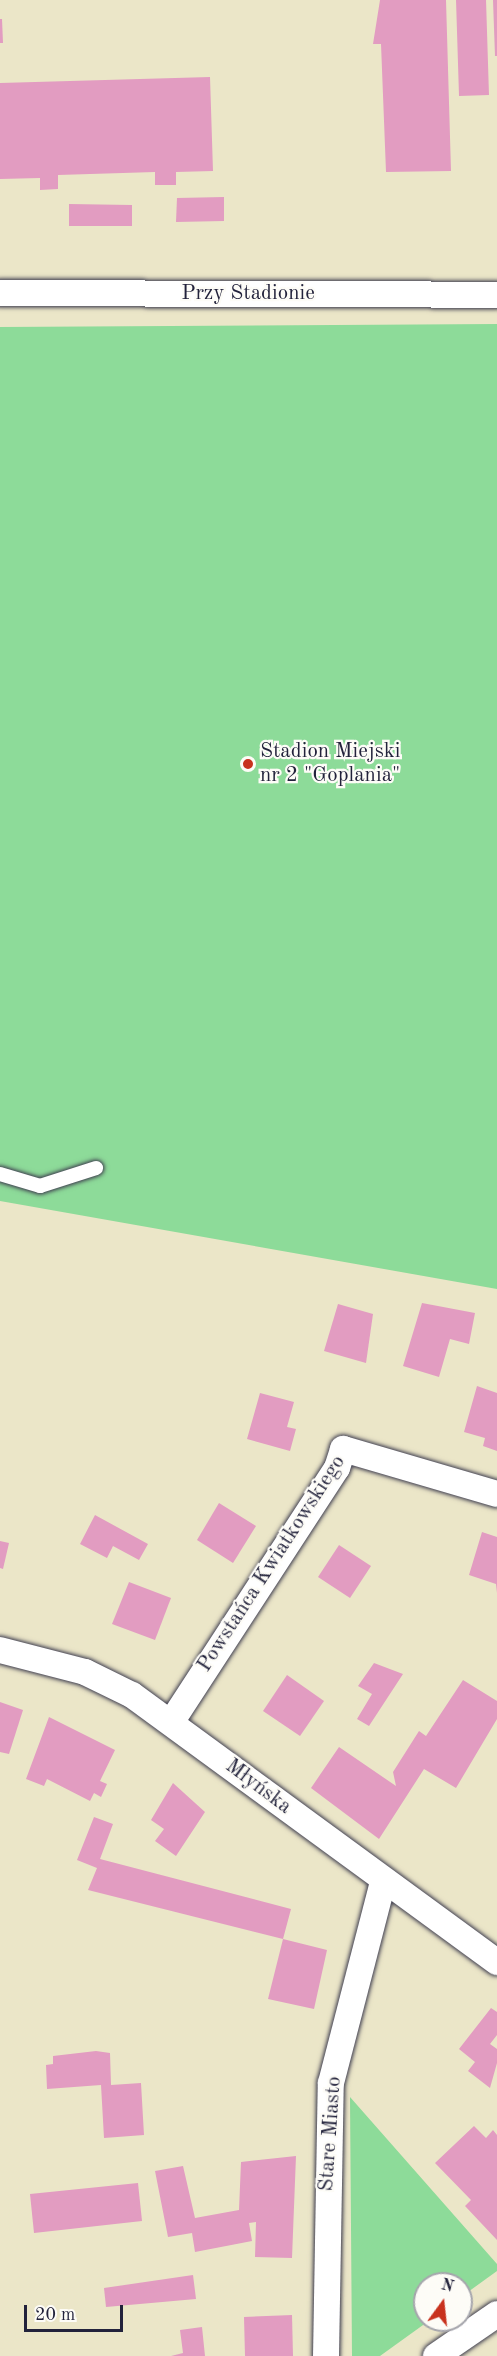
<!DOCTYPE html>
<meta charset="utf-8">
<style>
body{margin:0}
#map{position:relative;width:497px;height:2356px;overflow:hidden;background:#ebe6c8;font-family:"Old Standard TT",serif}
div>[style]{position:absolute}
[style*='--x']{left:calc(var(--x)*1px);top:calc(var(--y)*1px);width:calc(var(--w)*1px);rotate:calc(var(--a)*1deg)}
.green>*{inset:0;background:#8ddb99}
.building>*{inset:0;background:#e29cc1}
.roads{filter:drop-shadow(0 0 2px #403f50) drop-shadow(0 0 2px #403f50)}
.service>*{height:14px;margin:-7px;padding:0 7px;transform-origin:7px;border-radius:7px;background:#fff}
.minor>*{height:26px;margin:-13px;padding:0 13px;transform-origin:13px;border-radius:13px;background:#fff}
.dots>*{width:16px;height:16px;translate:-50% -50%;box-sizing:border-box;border:3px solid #fdfcf7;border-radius:50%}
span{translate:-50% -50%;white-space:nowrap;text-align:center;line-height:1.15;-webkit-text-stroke:4.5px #fdfcf7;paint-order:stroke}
.street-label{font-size:21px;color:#22223b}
.poi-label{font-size:21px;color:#22223b}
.left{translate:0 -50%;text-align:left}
.north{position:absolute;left:413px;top:2272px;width:60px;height:60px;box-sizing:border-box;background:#fdfcf7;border:2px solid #a5a5ac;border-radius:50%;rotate:15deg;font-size:16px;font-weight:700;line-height:24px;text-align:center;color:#22223b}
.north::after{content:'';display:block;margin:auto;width:21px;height:27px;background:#c8321e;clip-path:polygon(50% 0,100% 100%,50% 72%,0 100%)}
.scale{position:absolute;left:24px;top:2305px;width:99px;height:27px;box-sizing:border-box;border:3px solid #22223b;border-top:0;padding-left:8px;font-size:18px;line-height:21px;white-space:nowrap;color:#22223b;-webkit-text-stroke:4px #fdfcf7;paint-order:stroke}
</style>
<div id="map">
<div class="green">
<i style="clip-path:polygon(497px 324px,497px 1289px,0 1201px,0 327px)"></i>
<i style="clip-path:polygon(350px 2097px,497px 2264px,497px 2271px,461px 2297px,461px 2284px,425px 2284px,425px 2320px,430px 2320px,380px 2356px,352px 2356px)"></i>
</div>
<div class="building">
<i style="clip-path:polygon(380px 0,446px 0,451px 171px,386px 172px,381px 44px,373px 44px)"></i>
<i style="clip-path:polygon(456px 0,486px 0,489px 95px,459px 96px)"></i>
<i style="clip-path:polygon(493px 0,497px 0,497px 56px,495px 56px)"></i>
<i style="clip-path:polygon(0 19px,2px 19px,3px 43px,0 43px)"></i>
<i style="clip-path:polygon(210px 77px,213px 171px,176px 172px,176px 185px,155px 185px,155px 172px,58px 175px,58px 189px,40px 190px,40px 178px,0 179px,0 83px)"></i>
<i style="clip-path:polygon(224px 197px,224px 221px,176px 222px,177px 198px)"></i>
<i style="clip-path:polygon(69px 204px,132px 205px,132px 226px,69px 226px)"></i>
<i style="clip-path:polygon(422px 1303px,475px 1313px,469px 1344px,450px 1339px,439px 1377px,403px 1366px)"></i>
<i style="clip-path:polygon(338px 1304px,373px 1314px,366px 1363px,324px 1351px)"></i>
<i style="clip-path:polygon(477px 1386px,497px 1393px,497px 1451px,483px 1446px,485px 1438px,464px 1432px)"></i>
<i style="clip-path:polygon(260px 1393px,294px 1402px,287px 1427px,296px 1429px,290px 1451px,247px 1439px)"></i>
<i style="clip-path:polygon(219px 1503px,256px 1526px,233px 1563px,197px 1540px)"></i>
<i style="clip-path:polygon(95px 1515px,148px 1544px,139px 1560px,113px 1546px,107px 1558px,80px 1544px)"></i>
<i style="clip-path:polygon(482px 1532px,497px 1537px,497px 1593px,496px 1584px,469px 1575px)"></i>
<i style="clip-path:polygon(0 1541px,9px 1543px,3px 1569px,0 1568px)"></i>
<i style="clip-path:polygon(339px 1545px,371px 1566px,350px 1598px,318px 1577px)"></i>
<i style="clip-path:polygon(129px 1582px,171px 1598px,155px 1640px,112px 1624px)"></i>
<i style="clip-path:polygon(374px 1663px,403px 1674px,369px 1726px,357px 1719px,372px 1694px,358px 1686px)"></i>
<i style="clip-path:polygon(287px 1675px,324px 1701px,300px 1736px,263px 1711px)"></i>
<i style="clip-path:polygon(463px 1680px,497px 1701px,497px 1719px,456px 1788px,424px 1769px,379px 1839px,311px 1788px,339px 1747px,396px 1786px,393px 1772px,419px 1731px,426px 1736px)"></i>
<i style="clip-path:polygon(0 1702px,23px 1710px,9px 1754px,0 1752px)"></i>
<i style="clip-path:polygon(49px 1717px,115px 1750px,100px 1781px,107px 1784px,101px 1797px,94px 1793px,90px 1801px,47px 1779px,44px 1786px,26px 1779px)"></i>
<i style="clip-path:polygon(173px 1783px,205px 1812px,176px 1856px,155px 1841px,164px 1829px,151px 1820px)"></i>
<i style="clip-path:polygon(94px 1817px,113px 1824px,100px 1859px,291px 1909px,283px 1939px,88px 1890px,97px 1868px,77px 1860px)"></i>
<i style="clip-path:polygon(283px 1939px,327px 1950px,314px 2009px,268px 1999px)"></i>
<i style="clip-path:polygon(491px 2008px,497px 2012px,497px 2035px,490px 2044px,497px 2049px,497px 2063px,490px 2088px,468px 2071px,475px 2062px,459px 2049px)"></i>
<i style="clip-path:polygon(96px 2051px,110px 2053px,111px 2085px,141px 2083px,144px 2135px,104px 2138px,101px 2085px,47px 2089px,46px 2065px,53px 2064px,53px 2056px)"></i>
<i style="clip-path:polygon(474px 2126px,486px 2138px,493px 2130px,497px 2135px,497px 2240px,465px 2206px,471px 2200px,435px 2163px)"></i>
<i style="clip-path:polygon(296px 2156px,292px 2258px,255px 2257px,256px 2222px,249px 2223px,252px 2241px,195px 2252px,192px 2233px,168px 2237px,155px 2171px,183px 2166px,195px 2218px,239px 2210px,241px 2162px)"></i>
<i style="clip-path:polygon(138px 2183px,142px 2221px,34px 2233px,30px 2194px)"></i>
<i style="clip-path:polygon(193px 2275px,196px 2299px,106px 2307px,104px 2288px)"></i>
<i style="clip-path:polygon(292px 2315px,293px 2356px,245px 2356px,244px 2317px)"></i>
<i style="clip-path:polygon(202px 2327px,205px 2356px,171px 2356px,183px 2353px,180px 2330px)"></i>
</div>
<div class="roads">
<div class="service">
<i style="--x:0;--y:1174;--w:42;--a:16.7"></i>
<i style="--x:40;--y:1186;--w:59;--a:-17.8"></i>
</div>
<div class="minor">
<i style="--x:0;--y:293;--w:497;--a:0.2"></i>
<i style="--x:0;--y:1650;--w:88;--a:14.5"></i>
<i style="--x:85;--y:1672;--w:52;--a:26.1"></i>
<i style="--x:132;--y:1695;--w:452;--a:36.2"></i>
<i style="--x:172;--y:1721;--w:302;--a:-56.9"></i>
<i style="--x:337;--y:1468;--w:20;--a:-72"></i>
<i style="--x:343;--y:1449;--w:160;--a:16.3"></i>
<i style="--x:326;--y:2356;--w:273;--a:-89"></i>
<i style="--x:331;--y:2083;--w:208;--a:-75.5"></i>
<i style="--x:436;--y:2356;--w:74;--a:-34.5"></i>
</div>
</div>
<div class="dots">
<i style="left:248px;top:764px;background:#c8321e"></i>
</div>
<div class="street-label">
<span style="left:248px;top:294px">Przy Stadionie</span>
<span style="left:272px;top:1564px;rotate:-57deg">Powstańca Kwiatkowskiego</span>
<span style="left:258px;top:1787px;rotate:37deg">Młyńska</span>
<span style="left:331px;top:2134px;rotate:-86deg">Stare Miasto</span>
</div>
<div class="poi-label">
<span class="left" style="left:260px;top:764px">Stadion Miejski<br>nr 2 "Goplania"</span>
</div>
<div class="north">N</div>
<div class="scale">20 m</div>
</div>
